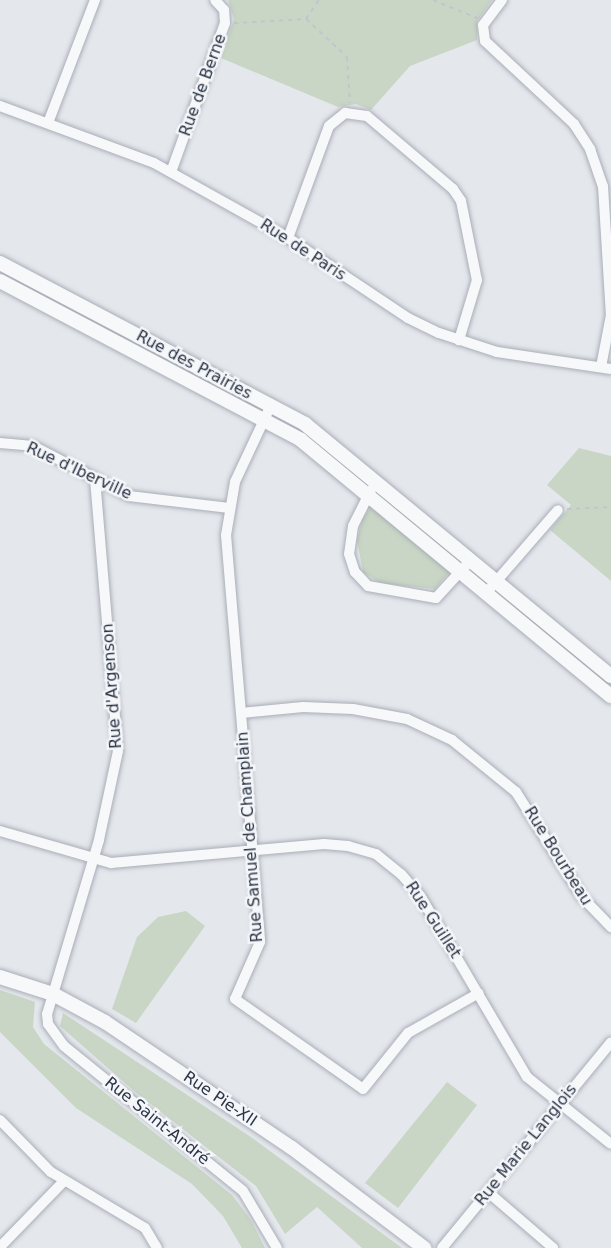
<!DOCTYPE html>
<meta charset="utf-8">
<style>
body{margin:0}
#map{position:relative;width:611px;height:1248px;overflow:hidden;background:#e4e7ec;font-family:"DejaVu Sans",sans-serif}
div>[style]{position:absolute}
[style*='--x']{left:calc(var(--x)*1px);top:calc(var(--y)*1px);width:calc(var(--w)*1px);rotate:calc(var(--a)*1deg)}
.green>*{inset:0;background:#c9d6c5}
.path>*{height:2px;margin-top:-1px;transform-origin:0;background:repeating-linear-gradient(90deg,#c2c5cb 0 4.5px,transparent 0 9px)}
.roads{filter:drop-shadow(0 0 2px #a9aeb7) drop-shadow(0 0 2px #a9aeb7)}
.minor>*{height:10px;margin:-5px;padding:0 5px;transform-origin:5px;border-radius:5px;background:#f7f8fa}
.tertiary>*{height:14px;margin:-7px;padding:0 7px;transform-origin:7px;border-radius:7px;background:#f7f8fa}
span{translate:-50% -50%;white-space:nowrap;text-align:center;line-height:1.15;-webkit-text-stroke:5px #f4f6f9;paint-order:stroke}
.street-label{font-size:16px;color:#2b3445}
</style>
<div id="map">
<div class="green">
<i style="clip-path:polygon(228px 0,492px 0,477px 21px,477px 40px,410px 66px,371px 110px,356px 104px,338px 107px,221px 58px,234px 19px)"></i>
<i style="clip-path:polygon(579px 448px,611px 456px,611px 581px,550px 530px,571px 505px,547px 485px)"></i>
<i style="clip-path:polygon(372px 505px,450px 571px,435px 589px,380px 583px,363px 572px,357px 540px,362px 520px)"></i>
<i style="clip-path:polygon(186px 911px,205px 926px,136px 1023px,112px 1009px,137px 937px,158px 917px)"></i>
<i style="clip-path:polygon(0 990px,35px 1002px,33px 1027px,44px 1044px,232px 1195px,251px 1220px,265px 1248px,242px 1248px,223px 1216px,192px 1184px,76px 1108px,0 1032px)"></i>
<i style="clip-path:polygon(63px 1013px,251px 1137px,402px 1248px,362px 1248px,317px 1207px,285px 1234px,256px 1186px,134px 1091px,60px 1026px)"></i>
<i style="clip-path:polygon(447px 1082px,477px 1105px,398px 1208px,365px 1183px)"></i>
</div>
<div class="path">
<i style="--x:433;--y:0;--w:48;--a:22.2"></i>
<i style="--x:306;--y:19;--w:56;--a:42.8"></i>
<i style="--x:347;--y:57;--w:46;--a:86.3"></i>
<i style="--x:234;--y:23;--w:72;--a:-3.2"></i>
<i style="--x:306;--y:19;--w:23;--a:-56"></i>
<i style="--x:567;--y:509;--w:44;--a:-2.6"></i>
</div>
<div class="roads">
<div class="minor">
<i style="--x:502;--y:0;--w:31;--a:127"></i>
<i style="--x:483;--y:25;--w:16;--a:83"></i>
<i style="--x:485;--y:41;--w:122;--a:43"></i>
<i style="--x:574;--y:124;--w:30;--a:57"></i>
<i style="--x:590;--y:149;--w:39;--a:71"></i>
<i style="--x:603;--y:186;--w:129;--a:86.5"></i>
<i style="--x:611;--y:315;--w:53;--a:100.9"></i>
<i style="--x:0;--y:106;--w:164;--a:20.3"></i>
<i style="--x:154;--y:163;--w:154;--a:29.2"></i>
<i style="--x:288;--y:238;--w:144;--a:33.7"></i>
<i style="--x:408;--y:318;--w:34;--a:26"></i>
<i style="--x:439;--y:333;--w:61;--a:18.1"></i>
<i style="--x:497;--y:352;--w:115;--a:8.5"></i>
<i style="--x:48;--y:123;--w:132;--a:-69.1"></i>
<i style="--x:171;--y:172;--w:158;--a:-70.1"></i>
<i style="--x:225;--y:23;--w:13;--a:-94"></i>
<i style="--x:224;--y:10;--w:13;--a:-132"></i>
<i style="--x:288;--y:238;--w:119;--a:-69.9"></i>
<i style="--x:329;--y:126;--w:21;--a:-39"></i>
<i style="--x:345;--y:113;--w:22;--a:8"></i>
<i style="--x:367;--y:116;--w:113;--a:40.3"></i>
<i style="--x:453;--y:189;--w:14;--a:56"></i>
<i style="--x:461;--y:201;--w:81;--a:78.6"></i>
<i style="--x:477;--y:280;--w:63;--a:106.7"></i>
<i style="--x:271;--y:405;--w:85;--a:115.1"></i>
<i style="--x:235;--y:482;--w:54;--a:99.6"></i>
<i style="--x:226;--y:535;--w:408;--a:85.2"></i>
<i style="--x:260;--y:942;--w:62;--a:113.7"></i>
<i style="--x:235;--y:999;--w:156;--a:35.1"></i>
<i style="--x:363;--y:1089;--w:72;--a:-51.2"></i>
<i style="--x:408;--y:1033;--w:81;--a:-29.4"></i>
<i style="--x:0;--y:443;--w:33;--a:5"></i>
<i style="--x:33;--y:446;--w:108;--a:27.5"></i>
<i style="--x:129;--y:496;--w:101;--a:6.8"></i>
<i style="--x:95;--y:479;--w:273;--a:85.2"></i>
<i style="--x:118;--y:751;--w:91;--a:102.1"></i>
<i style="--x:99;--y:840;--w:182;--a:106.6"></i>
<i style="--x:47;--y:1014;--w:10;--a:84"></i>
<i style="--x:48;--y:1024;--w:27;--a:54"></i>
<i style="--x:64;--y:1046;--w:230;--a:39"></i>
<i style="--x:243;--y:1191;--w:66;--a:59.2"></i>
<i style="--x:371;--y:490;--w:40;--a:116.6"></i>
<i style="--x:353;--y:526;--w:28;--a:98"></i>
<i style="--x:349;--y:554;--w:19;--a:72"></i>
<i style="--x:355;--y:572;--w:19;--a:47"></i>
<i style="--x:368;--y:586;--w:69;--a:10"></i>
<i style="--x:436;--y:598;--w:52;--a:-47.4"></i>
<i style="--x:487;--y:592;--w:108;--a:-49.1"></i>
<i style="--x:241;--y:713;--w:62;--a:-5.5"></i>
<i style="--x:303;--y:707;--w:50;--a:2.3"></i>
<i style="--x:353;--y:709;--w:55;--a:10.5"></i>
<i style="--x:407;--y:719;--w:50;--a:25"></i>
<i style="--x:452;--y:740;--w:82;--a:39.1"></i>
<i style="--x:516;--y:792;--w:124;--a:57.8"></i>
<i style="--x:582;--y:897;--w:42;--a:46"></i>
<i style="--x:0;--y:831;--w:116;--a:16.1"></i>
<i style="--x:111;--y:863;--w:214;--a:-5.1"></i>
<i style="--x:324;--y:844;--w:24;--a:5"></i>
<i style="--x:348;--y:846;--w:29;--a:16"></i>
<i style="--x:376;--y:854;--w:32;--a:39"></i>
<i style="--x:401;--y:874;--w:30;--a:49"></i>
<i style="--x:421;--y:897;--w:209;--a:59.5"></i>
<i style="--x:527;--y:1077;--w:107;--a:38.6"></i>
<i style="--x:0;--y:1120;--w:73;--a:45.6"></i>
<i style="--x:51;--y:1172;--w:109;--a:30.8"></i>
<i style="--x:145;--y:1228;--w:23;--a:59"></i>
<i style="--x:488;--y:1192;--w:86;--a:40.7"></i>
<i style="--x:0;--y:1247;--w:92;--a:-45.9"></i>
<i style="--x:442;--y:1248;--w:266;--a:-50.6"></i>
</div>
<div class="tertiary">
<i style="--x:0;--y:263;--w:345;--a:27.8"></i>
<i style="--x:305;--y:424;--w:396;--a:39.5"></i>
<i style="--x:0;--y:281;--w:340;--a:27.8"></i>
<i style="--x:301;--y:440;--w:402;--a:39.6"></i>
<i style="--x:0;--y:977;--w:56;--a:17.8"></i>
<i style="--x:53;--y:994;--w:59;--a:28.3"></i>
<i style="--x:105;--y:1022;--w:225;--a:34"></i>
<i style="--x:292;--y:1148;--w:166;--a:37.1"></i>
</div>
</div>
<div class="street-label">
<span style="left:203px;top:85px;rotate:-70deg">Rue de Berne</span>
<span style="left:303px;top:250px;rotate:33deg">Rue de Paris</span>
<span style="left:194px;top:365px;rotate:28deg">Rue des Prairies</span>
<span style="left:79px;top:471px;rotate:25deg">Rue d'Iberville</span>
<span style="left:112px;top:686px;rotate:-94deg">Rue d'Argenson</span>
<span style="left:250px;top:837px;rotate:-94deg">Rue Samuel de Champlain</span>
<span style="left:558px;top:856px;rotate:58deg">Rue Bourbeau</span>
<span style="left:433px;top:920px;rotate:57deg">Rue Guillet</span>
<span style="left:220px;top:1099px;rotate:34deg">Rue Pie-XII</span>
<span style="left:157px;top:1121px;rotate:39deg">Rue Saint-André</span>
<span style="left:526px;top:1145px;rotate:-51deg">Rue Marie Langlois</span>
</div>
</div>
